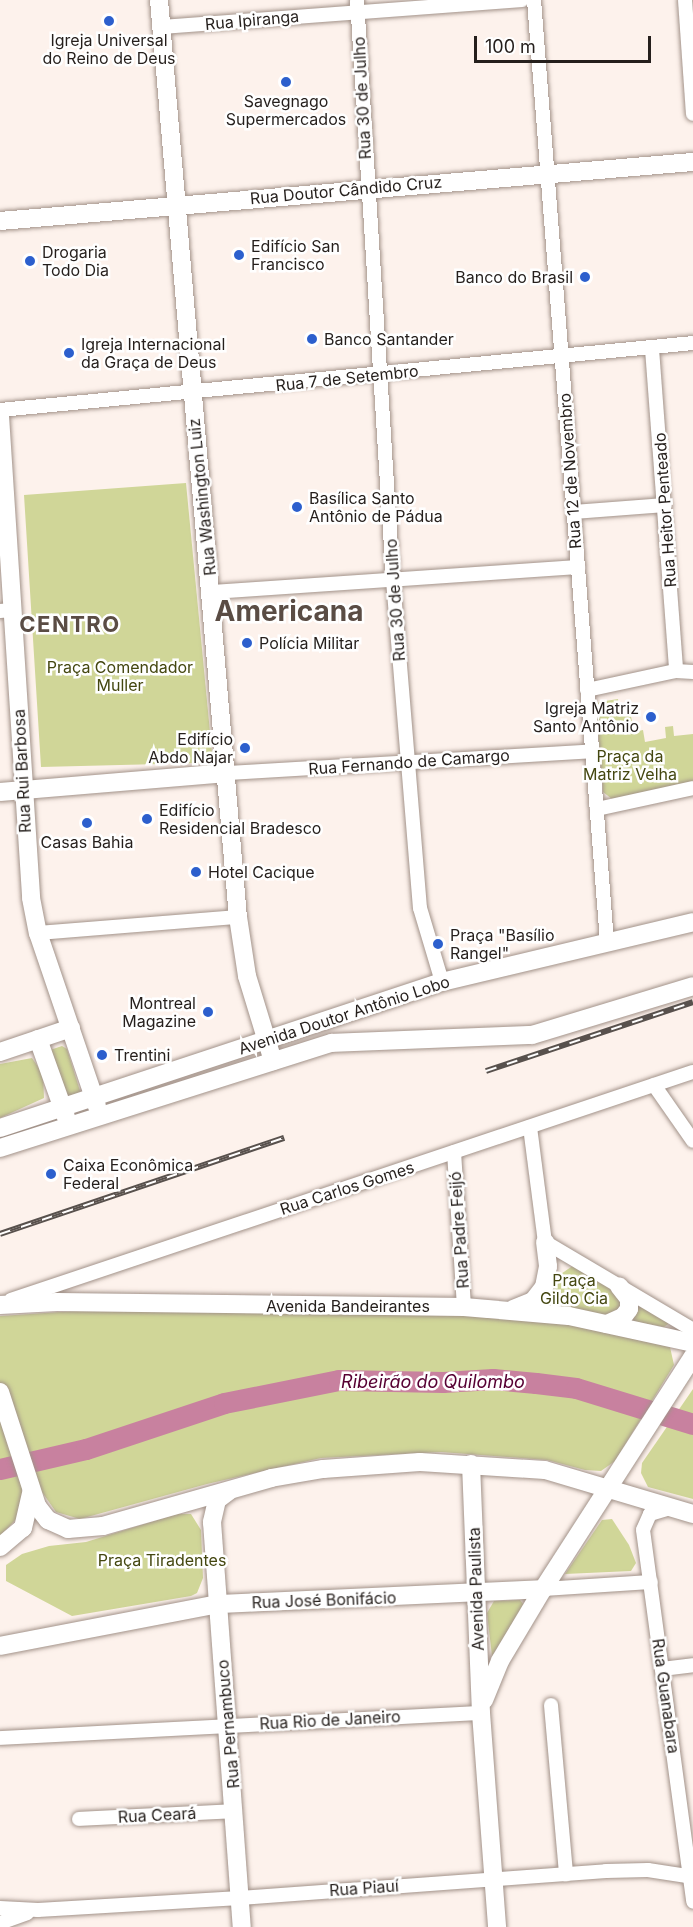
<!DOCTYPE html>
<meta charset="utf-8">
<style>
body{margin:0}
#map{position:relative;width:693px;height:1927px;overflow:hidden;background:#fdf2ec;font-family:Inter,sans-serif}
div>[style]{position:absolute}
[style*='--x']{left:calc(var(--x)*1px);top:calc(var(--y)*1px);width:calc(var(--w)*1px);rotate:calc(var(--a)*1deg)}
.green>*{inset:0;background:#d0d698}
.river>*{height:21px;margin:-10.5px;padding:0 10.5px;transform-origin:10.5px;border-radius:10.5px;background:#c8819f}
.roads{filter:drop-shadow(0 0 2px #a29289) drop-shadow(0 0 2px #a29289)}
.minor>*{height:14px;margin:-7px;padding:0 7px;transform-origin:7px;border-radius:7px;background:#fff}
.major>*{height:18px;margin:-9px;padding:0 9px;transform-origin:9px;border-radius:9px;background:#fff}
.rail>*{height:6px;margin-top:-3px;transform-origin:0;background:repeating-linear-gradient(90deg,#fff 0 11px,#58514d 0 22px);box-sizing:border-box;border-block:2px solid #58514d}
.dots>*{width:16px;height:16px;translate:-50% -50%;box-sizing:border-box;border:3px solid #fff;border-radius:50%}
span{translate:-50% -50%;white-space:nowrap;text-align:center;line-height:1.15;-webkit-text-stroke:5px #fff;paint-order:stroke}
.street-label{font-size:16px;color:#251f1c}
.poi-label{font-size:16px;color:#251f1c}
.left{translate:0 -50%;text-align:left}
.right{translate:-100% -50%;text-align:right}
.park-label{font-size:16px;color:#444710}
.water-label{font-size:18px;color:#570033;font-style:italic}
.district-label{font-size:22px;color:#5a4c44;font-weight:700;letter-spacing:1.5px}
.town-label{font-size:28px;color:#5a4c44;font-weight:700}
.scale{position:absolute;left:474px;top:36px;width:177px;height:27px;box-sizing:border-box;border:3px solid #251f1c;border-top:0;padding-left:8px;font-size:18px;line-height:21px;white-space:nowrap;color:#251f1c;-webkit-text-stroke:4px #fff;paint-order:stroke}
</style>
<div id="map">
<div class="green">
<i style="clip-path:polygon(186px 483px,212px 753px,200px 763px,41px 767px,24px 495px)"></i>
<i style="clip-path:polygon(618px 699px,619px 708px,629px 706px,634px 732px,643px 730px,645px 742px,666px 738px,665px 727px,673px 726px,674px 736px,693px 734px,693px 782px,612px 799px,603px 792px,596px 706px,599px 702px)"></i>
<i style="clip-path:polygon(62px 1046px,67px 1049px,81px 1094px,67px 1097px,50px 1050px)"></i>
<i style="clip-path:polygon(32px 1058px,43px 1074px,44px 1098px,0 1118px,0 1064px)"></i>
<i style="clip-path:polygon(574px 1265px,668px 1322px,668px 1324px,664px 1327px,559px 1308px,552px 1294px,555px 1278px)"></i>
<i style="clip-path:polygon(120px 1308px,472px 1316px,580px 1326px,670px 1347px,674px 1365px,615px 1461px,601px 1471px,585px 1470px,547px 1460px,441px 1452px,321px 1458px,207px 1484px,80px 1519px,56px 1512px,42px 1492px,0 1536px,0 1316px)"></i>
<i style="clip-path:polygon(693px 1389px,693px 1499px,648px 1487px,641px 1473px,642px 1463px)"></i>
<i style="clip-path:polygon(177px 1514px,191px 1514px,201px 1530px,203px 1578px,197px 1593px,191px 1596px,72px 1616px,6px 1581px,6px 1565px,22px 1554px,49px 1546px,86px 1542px)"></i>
<i style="clip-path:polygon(612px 1519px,629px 1545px,636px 1563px,631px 1571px,565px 1574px,602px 1520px)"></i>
<i style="clip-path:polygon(494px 1601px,520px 1600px,524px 1605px,492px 1656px,487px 1613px)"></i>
</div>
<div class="river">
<i style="--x:0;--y:1469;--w:88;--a:-13.1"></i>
<i style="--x:86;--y:1449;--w:145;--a:-18.4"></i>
<i style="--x:224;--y:1403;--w:117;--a:-11.3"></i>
<i style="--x:339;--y:1380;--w:104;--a:1.1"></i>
<i style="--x:443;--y:1382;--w:50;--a:-3.4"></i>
<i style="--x:493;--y:1379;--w:43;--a:5.3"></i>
<i style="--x:536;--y:1383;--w:40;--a:7.1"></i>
<i style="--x:576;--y:1388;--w:122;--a:17.1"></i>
</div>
<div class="roads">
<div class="minor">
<i style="--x:357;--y:0;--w:581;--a:86.45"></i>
<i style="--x:393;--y:580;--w:329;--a:85.3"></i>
<i style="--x:420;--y:908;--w:77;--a:73.4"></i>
<i style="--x:534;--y:0;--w:946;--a:85.57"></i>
<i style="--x:685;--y:0;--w:114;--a:86"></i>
<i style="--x:162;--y:27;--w:361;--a:-4.3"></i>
<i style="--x:652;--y:349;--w:323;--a:85.7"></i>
<i style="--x:0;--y:410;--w:696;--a:-5.52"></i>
<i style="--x:574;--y:512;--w:91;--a:-4.4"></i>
<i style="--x:212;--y:592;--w:367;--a:-3.9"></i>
<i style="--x:0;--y:611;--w:12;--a:-5"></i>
<i style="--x:587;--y:690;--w:91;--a:-12.1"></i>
<i style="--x:676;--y:671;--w:17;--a:3"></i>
<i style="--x:227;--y:773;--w:366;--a:-3.4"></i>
<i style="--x:597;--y:809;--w:98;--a:-12.3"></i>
<i style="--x:38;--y:933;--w:201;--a:-4.6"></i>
<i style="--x:654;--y:1085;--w:68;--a:55.1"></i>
<i style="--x:530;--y:1127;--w:116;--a:82.6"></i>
<i style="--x:545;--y:1242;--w:172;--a:30.7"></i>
<i style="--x:454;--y:1152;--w:155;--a:86.3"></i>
<i style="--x:11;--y:1300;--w:719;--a:-18.49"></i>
<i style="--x:670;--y:1508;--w:21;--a:163"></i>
<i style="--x:650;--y:1514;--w:17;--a:114"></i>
<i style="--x:643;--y:1530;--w:375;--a:82.3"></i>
<i style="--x:543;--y:1589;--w:108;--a:-3.7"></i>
<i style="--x:662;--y:1669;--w:31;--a:-7"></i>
<i style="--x:551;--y:1705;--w:170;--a:84.9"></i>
<i style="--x:0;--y:1738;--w:482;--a:-3"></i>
<i style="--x:79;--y:1819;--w:156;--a:-2.9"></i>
<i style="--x:0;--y:1908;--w:38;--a:3"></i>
<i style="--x:38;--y:1910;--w:202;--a:-3.4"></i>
<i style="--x:240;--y:1898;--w:367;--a:-4.2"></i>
<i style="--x:606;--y:1871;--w:42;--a:-1.4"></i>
<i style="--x:648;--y:1870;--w:46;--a:8.8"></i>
<i style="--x:0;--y:1923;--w:29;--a:-20"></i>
</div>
<div class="major">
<i style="--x:159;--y:0;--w:920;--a:85.08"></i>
<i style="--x:238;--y:917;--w:60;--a:81.3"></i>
<i style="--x:247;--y:976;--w:89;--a:73"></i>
<i style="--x:0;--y:221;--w:696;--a:-4.87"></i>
<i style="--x:0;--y:416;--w:483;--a:86.3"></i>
<i style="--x:31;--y:898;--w:36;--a:79"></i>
<i style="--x:38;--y:933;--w:183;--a:71.2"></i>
<i style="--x:0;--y:792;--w:228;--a:-4.8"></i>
<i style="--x:38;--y:1039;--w:83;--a:70.3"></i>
<i style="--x:0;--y:1052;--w:75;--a:-18.7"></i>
<i style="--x:0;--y:1128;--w:465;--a:-18.3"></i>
<i style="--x:442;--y:982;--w:258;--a:-13.4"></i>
<i style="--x:0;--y:1148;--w:348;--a:-17.6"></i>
<i style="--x:332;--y:1043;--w:200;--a:-2.3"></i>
<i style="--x:532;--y:1035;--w:168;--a:-16.9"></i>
<i style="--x:0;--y:1305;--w:57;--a:-3"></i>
<i style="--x:57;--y:1302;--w:407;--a:0.7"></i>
<i style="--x:464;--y:1307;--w:105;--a:4.9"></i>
<i style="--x:569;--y:1316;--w:127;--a:12.3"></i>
<i style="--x:513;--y:1309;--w:22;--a:-22"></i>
<i style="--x:533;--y:1301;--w:18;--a:-52"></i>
<i style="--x:544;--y:1287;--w:21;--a:-79"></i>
<i style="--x:548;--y:1266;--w:24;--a:-97"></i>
<i style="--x:607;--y:1324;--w:17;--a:-24"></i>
<i style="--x:623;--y:1317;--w:10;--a:-53"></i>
<i style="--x:629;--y:1309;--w:10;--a:-90"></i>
<i style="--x:629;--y:1299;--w:16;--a:-128"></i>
<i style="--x:0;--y:1392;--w:120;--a:72"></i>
<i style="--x:37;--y:1506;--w:18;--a:52"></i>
<i style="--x:48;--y:1520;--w:22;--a:24"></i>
<i style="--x:68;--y:1529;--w:35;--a:-5"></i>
<i style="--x:103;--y:1526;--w:175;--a:-15.9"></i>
<i style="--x:271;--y:1478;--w:53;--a:-9.8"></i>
<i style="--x:323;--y:1469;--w:97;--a:-4.1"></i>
<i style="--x:420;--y:1462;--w:125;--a:3.7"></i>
<i style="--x:545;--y:1470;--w:154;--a:16.6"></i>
<i style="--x:471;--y:1464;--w:249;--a:87.7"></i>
<i style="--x:481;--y:1713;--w:215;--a:85.7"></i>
<i style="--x:229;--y:1491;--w:15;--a:143"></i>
<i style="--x:217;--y:1500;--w:23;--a:103"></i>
<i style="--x:212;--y:1522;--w:406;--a:85.8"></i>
<i style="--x:0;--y:1547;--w:30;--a:-40"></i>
<i style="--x:23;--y:1528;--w:37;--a:-77"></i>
<i style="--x:0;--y:1646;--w:222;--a:-10.9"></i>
<i style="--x:218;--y:1604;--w:325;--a:-2.6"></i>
<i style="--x:484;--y:1700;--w:42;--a:-67.7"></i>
<i style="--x:500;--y:1661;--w:84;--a:-59.2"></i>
<i style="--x:543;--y:1589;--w:277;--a:-57.2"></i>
</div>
</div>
<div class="rail">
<i style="--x:486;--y:1071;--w:218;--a:-18.4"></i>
<i style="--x:0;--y:1234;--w:300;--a:-18.7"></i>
</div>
<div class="dots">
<i style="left:109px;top:21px;background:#2c5fcd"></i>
<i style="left:286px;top:82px;background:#2c5fcd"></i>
<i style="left:239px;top:255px;background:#2c5fcd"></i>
<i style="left:30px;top:261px;background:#2c5fcd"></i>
<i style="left:585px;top:277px;background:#2c5fcd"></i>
<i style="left:312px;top:339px;background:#2c5fcd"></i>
<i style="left:69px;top:353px;background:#2c5fcd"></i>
<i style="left:297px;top:507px;background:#2c5fcd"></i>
<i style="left:247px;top:643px;background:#2c5fcd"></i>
<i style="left:651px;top:717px;background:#2c5fcd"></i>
<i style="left:245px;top:748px;background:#2c5fcd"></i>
<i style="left:147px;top:819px;background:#2c5fcd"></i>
<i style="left:87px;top:823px;background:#2c5fcd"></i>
<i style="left:196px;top:872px;background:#2c5fcd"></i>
<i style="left:438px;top:944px;background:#2c5fcd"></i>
<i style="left:208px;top:1012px;background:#2c5fcd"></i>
<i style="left:102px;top:1055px;background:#2c5fcd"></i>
<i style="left:51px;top:1174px;background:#2c5fcd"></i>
</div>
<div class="street-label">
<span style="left:252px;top:20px;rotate:-5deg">Rua Ipiranga</span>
<span style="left:362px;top:98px;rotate:-93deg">Rua 30 de Julho</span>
<span style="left:346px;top:190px;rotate:-5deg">Rua Doutor Cândido Cruz</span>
<span style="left:347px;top:378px;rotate:-6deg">Rua 7 de Setembro</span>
<span style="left:570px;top:471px;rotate:-94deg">Rua 12 de Novembro</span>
<span style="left:202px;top:497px;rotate:-96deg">Rua Washington Luiz</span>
<span style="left:665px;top:510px;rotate:-94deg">Rua Heitor Penteado</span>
<span style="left:395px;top:600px;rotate:-94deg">Rua 30 de Julho</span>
<span style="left:409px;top:762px;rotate:-4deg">Rua Fernando de Camargo</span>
<span style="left:22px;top:771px;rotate:-93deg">Rua Rui Barbosa</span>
<span style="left:344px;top:1015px;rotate:-18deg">Avenida Doutor Antônio Lobo</span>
<span style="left:347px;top:1188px;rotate:-18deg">Rua Carlos Gomes</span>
<span style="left:459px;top:1230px;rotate:-94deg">Rua Padre Feijó</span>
<span style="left:348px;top:1306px">Avenida Bandeirantes</span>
<span style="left:476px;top:1589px;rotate:-92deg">Avenida Paulista</span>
<span style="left:324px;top:1600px;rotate:-2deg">Rua José Bonifácio</span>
<span style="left:666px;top:1696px;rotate:82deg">Rua Guanabara</span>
<span style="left:330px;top:1720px;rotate:-3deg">Rua Rio de Janeiro</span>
<span style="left:228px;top:1724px;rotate:-95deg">Rua Pernambuco</span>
<span style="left:157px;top:1815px;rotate:-3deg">Rua Ceará</span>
<span style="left:364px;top:1888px;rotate:-4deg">Rua Piauí</span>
</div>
<div class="poi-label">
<span style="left:109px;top:49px">Igreja Universal<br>do Reino de Deus</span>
<span style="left:286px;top:110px">Savegnago<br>Supermercados</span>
<span class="left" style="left:251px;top:255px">Edifício San<br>Francisco</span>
<span class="left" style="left:42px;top:261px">Drogaria<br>Todo Dia</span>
<span class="right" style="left:573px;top:277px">Banco do Brasil</span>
<span class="left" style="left:324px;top:339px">Banco Santander</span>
<span class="left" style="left:81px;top:353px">Igreja Internacional<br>da Graça de Deus</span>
<span class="left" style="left:309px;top:507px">Basílica Santo<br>Antônio de Pádua</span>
<span class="left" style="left:259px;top:643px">Polícia Militar</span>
<span class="right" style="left:639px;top:717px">Igreja Matriz<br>Santo Antônio</span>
<span class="right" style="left:233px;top:748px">Edifício<br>Abdo Najar</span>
<span class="left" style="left:159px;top:819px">Edifício<br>Residencial Bradesco</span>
<span style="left:87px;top:842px">Casas Bahia</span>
<span class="left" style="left:208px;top:872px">Hotel Cacique</span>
<span class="left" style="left:450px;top:944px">Praça "Basílio<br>Rangel"</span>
<span class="right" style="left:196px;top:1012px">Montreal<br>Magazine</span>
<span class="left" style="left:114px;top:1055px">Trentini</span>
<span class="left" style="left:63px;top:1174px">Caixa Econômica<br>Federal</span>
</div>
<div class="park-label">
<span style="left:120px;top:676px">Praça Comendador<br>Muller</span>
<span style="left:630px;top:765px">Praça da<br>Matriz Velha</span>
<span style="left:574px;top:1289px">Praça<br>Gildo Cia</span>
<span style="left:162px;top:1560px">Praça Tiradentes</span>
</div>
<div class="water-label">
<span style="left:433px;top:1382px">Ribeirão do Quilombo</span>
</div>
<div class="district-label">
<span style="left:70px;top:625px">CENTRO</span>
</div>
<div class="town-label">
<span style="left:289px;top:611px">Americana</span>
</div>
<div class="scale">100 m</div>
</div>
